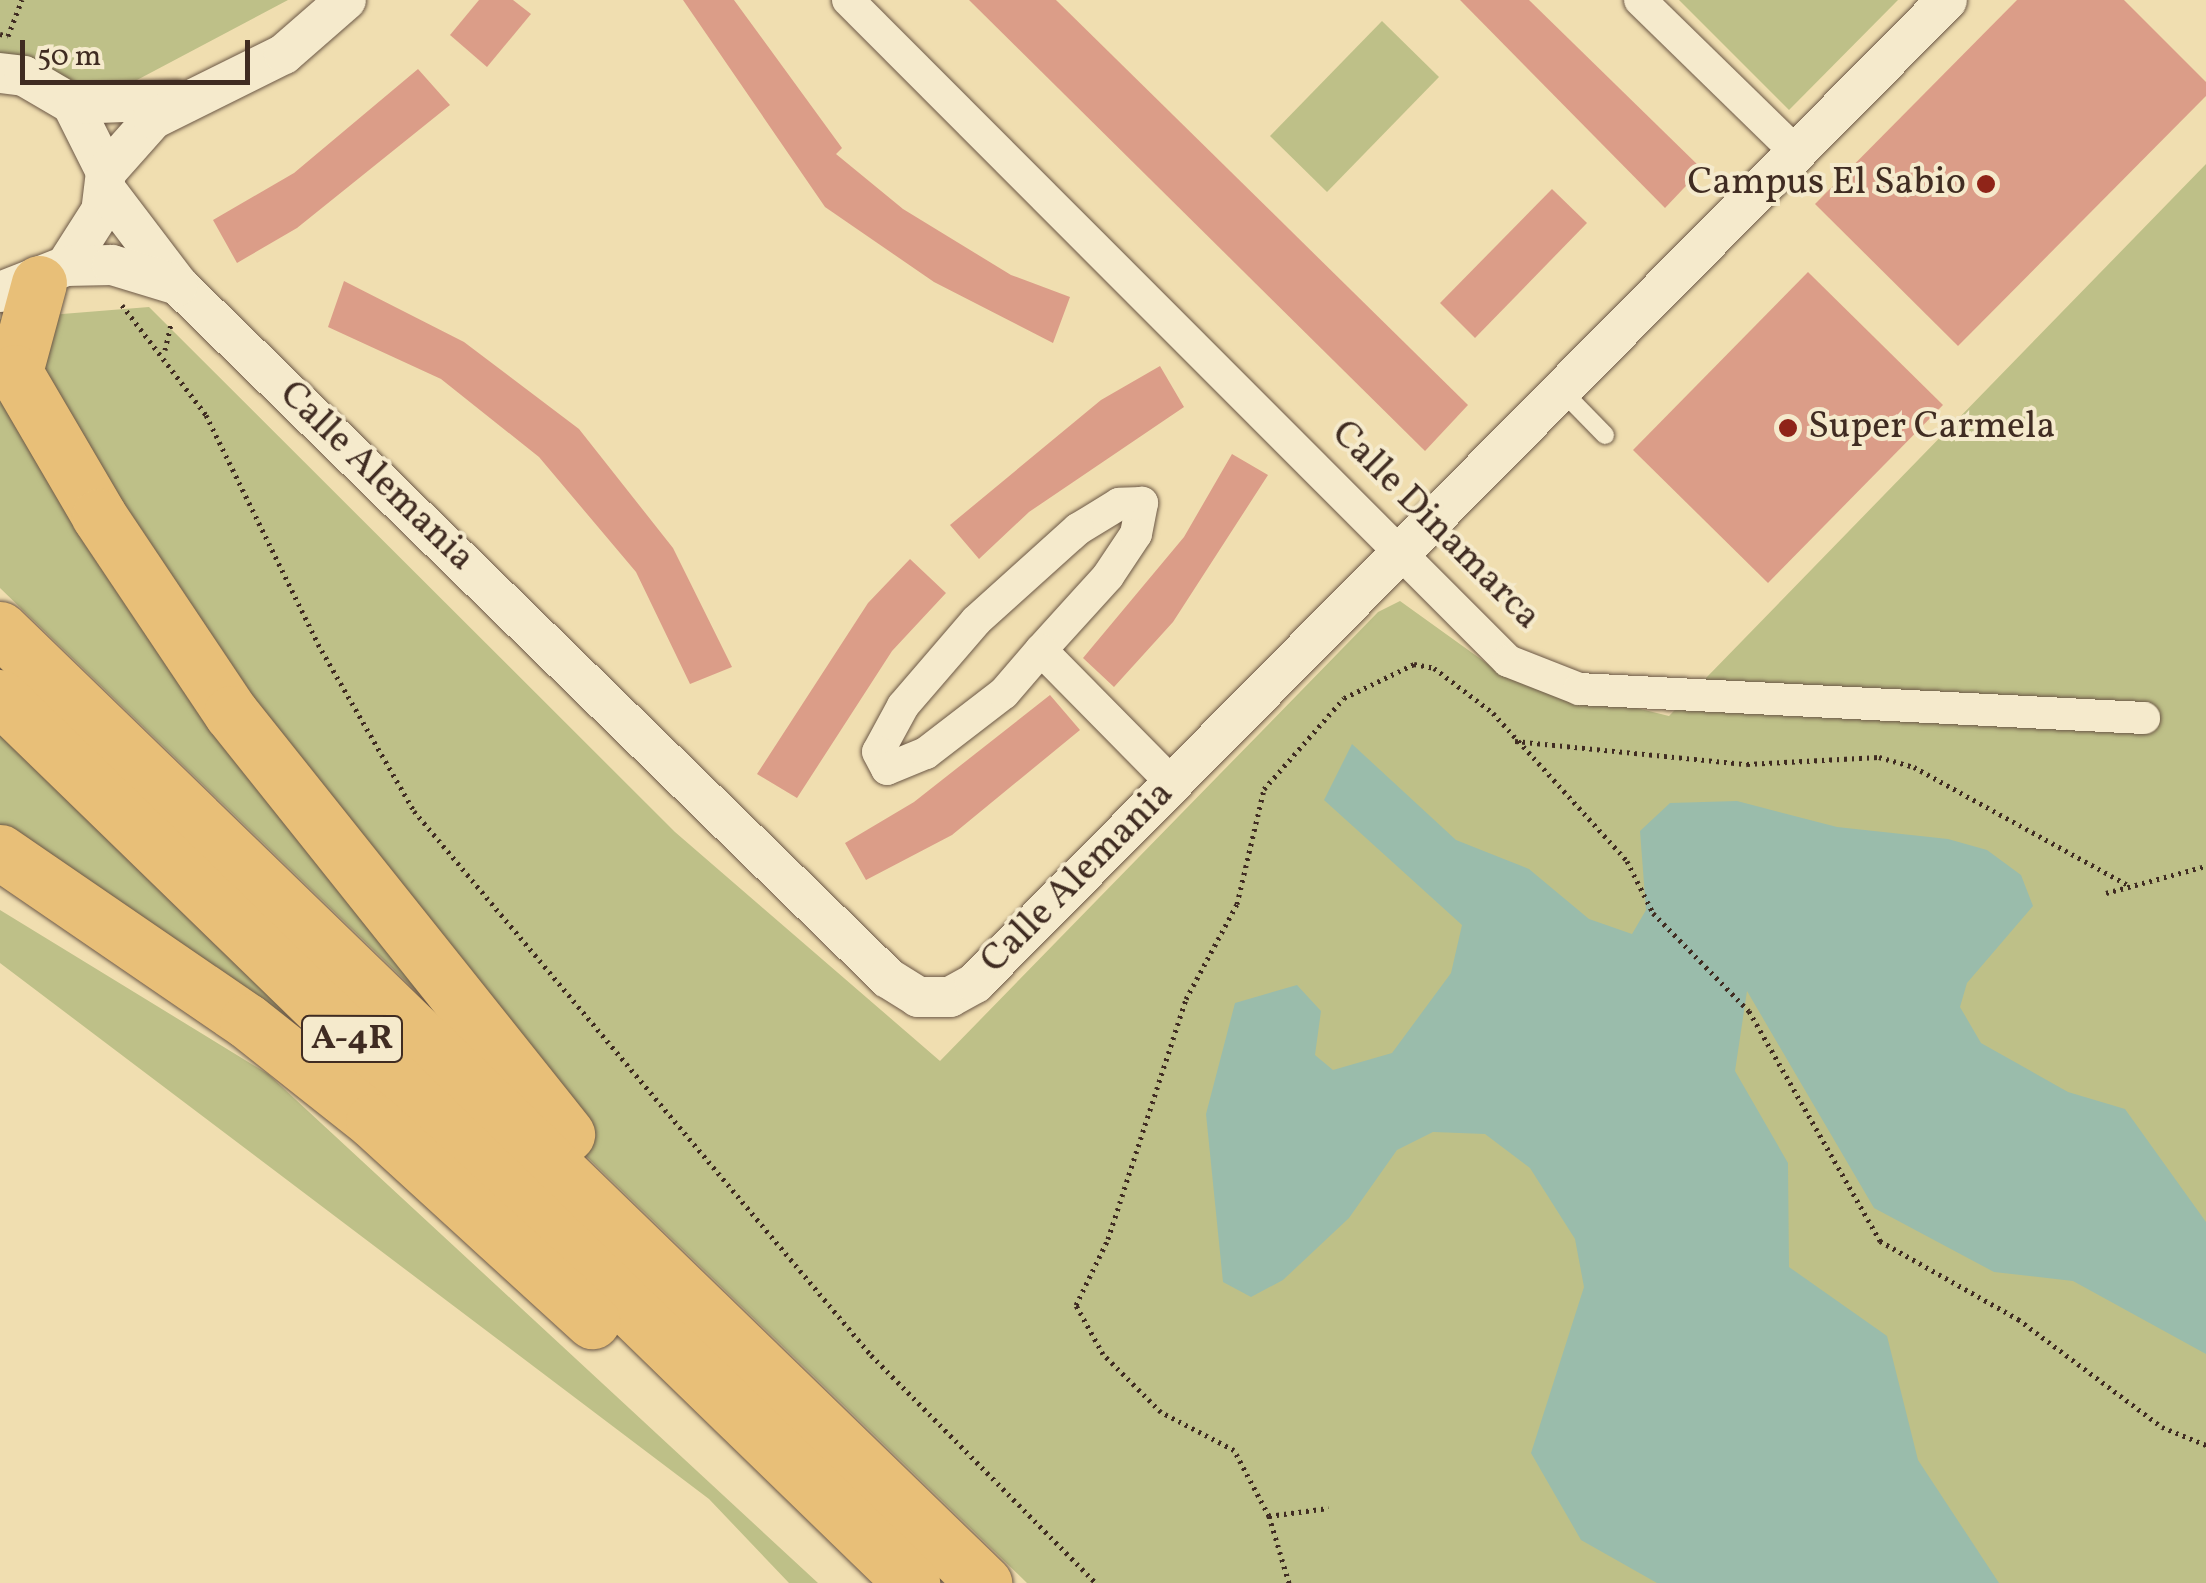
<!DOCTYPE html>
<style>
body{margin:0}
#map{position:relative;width:2206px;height:1583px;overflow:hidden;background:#f0deb0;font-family:Vollkorn,serif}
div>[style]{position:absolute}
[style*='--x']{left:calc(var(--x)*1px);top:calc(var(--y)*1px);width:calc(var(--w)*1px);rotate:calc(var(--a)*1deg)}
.green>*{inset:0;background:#bec088}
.water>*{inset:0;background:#9abcab}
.building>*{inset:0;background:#db9d88}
.path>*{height:5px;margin-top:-2.5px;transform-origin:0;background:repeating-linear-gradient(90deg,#402c22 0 2.5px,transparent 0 7.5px)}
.roads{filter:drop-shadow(0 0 2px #6c5846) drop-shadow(0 0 2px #6c5846)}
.service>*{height:18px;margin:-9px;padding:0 9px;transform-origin:9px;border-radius:9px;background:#f5eacc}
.minor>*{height:32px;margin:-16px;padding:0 16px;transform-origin:16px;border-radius:16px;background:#f5eacc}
.tertiary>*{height:40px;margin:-20px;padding:0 20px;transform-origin:20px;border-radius:20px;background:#f5eacc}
.motorway>*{height:55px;margin:-27.5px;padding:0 27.5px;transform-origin:27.5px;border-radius:27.5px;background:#e8bf78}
.dots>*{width:28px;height:28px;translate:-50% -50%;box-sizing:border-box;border:5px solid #f5eacc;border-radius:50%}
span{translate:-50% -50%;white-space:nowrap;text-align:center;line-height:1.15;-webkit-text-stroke:8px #f5eacc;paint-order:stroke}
.shield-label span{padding:2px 8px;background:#f5eacc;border:2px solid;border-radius:8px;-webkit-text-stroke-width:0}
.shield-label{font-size:35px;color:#402c22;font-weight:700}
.poi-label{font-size:38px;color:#402c22}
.right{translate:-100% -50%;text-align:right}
.left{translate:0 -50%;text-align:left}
.street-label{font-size:38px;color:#402c22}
.scale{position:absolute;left:20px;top:40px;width:230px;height:45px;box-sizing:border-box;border:5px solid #402c22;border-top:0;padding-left:12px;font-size:30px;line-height:35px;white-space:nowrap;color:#402c22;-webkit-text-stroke:8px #f5eacc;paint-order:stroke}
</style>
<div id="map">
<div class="green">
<i style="clip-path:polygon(0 0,288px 0,137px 80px,130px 110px,0 69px)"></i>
<i style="clip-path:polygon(1679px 0,1898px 0,1789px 110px)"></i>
<i style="clip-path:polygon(1382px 21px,1439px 77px,1327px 192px,1270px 136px)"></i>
<i style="clip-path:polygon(2206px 164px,2206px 1583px,1027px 1583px,0 588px,0 319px,149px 307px,675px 832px,940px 1061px,1378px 612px,1400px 601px,1503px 675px,1669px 716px)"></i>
<i style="clip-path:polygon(0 731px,374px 1100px,0 849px)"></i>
<i style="clip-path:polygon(0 910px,268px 1074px,818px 1583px,789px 1583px,709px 1499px,0 963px)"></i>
</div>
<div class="water">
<i style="clip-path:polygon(1352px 744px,1456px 840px,1529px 869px,1589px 919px,1632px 934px,1646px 910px,1640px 831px,1670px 803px,1737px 801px,1837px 827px,1948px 839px,1987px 850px,2021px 875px,2033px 906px,1967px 983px,1960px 1007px,1981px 1043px,2068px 1092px,2125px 1109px,2206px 1222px,2206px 1354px,2073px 1281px,1994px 1272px,1874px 1208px,1747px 991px,1735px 1071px,1788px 1163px,1789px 1267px,1887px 1336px,1918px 1460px,1999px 1583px,1657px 1583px,1581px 1540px,1531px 1453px,1584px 1287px,1575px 1239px,1530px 1168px,1485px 1134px,1433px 1132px,1397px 1150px,1349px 1218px,1283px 1280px,1251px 1297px,1223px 1282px,1206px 1114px,1235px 1003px,1297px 985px,1321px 1011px,1315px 1055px,1333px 1070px,1392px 1053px,1451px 973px,1462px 925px,1324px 800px)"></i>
</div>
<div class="building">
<i style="clip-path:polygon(479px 0,513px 0,531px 14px,487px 67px,450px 35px)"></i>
<i style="clip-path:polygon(683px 0,734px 0,842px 148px,836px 154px,903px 209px,1011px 275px,1070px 297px,1053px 343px,934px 282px,825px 207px)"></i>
<i style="clip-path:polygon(969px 0,1056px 0,1468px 405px,1425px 451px)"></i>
<i style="clip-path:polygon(1460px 0,1529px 0,1702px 169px,1665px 208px)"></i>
<i style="clip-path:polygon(2017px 0,2124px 0,2206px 82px,2206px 96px,1958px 346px,1815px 204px)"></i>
<i style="clip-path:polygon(418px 69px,450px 105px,297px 228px,237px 263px,213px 220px,294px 173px)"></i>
<i style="clip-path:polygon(1552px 189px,1587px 223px,1475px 338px,1440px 303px)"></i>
<i style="clip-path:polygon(1808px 272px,1943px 405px,1768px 583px,1633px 450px)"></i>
<i style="clip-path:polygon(344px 281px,464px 342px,579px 429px,673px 548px,732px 667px,690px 684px,636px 572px,539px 457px,441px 379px,328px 327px)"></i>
<i style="clip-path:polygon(1160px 366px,1184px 407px,1029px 512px,979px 559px,950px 525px,1101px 400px)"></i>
<i style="clip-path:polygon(1232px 454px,1268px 475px,1173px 622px,1114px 687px,1083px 658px,1184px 537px)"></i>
<i style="clip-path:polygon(910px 559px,946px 593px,892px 651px,797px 798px,757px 774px,868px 603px)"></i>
<i style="clip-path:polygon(1050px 695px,1080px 730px,952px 835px,866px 880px,845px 843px,914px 802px)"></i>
</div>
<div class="path">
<i style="--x:0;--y:34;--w:8;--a:14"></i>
<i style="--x:8;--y:36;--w:39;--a:-69"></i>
<i style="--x:122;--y:305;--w:138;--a:52.6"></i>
<i style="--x:206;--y:415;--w:255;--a:63.9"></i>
<i style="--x:318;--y:644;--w:193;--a:60.1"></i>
<i style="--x:414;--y:811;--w:710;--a:49.97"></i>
<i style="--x:871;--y:1355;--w:320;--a:45.4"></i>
<i style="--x:165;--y:350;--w:28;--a:-77"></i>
<i style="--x:1515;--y:741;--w:233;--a:5.7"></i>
<i style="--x:1747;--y:764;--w:132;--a:-3"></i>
<i style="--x:1879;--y:757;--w:36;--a:16"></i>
<i style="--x:1914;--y:767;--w:244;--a:28.9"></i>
<i style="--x:2106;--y:893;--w:104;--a:-15.1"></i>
<i style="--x:1269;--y:1516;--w:60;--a:-7.7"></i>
<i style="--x:1289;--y:1583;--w:70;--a:-106.6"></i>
<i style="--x:1269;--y:1516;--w:75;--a:-117.9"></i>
<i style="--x:1234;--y:1450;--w:82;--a:-152.5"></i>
<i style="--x:1161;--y:1412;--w:82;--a:-135"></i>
<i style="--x:1103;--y:1354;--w:56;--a:-118.9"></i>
<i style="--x:1076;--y:1305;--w:73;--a:-64.1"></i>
<i style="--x:1108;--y:1239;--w:252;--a:-72"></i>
<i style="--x:1186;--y:999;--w:108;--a:-61.8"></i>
<i style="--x:1237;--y:904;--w:118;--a:-76.8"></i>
<i style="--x:1264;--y:789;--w:121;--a:-48.7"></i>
<i style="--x:1344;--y:698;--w:78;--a:-25.9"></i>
<i style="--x:1414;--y:664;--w:20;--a:11"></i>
<i style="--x:1434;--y:668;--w:74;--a:37.3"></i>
<i style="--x:1493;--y:713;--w:200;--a:47.8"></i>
<i style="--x:1627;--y:861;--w:58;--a:63.4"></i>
<i style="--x:1653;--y:913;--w:137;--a:45.6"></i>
<i style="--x:1749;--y:1011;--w:265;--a:60.3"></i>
<i style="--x:1880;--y:1241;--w:159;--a:29.5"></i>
<i style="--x:2018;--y:1319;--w:180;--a:36.9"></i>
<i style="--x:2162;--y:1427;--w:48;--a:22.2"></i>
</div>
<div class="roads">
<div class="service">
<i style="--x:1561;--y:390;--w:63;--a:45.6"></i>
</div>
<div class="minor">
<i style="--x:848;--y:0;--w:934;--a:45.04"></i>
<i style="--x:1508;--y:661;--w:76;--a:21.5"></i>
<i style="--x:1579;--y:689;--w:566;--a:2.94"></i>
<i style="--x:1640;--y:0;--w:219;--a:44.3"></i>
<i style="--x:1041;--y:650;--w:100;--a:-47.8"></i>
<i style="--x:1108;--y:576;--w:50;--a:-56.3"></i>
<i style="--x:1136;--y:534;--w:32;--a:-79"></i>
<i style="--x:1142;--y:503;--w:23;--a:178"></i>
<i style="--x:1119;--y:504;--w:48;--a:148.6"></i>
<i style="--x:1078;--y:529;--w:137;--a:138"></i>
<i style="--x:976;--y:621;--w:112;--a:130.7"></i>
<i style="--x:903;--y:706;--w:52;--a:118.5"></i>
<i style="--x:878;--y:752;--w:19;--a:62"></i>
<i style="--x:887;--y:769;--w:42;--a:-22.3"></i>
<i style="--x:926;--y:753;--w:98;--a:-37.6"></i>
<i style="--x:1004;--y:693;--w:57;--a:-49.3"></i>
<i style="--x:1041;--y:650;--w:187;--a:45.4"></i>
</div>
<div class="tertiary">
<i style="--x:0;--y:73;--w:24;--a:7"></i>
<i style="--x:24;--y:76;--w:56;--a:30.3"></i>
<i style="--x:72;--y:104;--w:76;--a:63.4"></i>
<i style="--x:106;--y:172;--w:39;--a:97"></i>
<i style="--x:101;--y:211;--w:65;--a:122.5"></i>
<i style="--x:66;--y:266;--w:71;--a:158.5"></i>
<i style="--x:72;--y:104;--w:105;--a:-2.2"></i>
<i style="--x:106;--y:172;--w:71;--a:-48.4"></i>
<i style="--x:153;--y:119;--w:146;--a:-26.4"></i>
<i style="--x:284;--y:54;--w:82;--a:-41.1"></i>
<i style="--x:106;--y:190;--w:121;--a:52.8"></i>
<i style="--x:179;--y:286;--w:991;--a:44.3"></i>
<i style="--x:888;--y:978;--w:36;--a:32"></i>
<i style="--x:918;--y:997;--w:32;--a:0"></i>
<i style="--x:950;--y:997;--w:29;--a:-29"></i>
<i style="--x:975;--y:983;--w:1382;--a:-45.32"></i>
<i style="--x:66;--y:266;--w:46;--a:-1.2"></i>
<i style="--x:112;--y:265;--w:69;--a:16.9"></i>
</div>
<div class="motorway">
<i style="--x:39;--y:283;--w:92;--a:105.1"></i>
<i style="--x:15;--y:372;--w:167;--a:59.7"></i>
<i style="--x:99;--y:516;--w:237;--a:56.2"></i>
<i style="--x:231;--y:713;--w:539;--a:51.41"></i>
<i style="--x:0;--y:629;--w:1371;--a:44.11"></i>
<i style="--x:0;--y:697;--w:1272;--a:44.17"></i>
<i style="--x:0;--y:852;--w:299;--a:34.4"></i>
<i style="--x:247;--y:1021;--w:161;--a:38.4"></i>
<i style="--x:373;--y:1121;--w:297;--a:42.4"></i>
</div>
</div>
<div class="dots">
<i style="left:1986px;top:184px;background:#8f2418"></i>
<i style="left:1788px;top:428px;background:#8f2418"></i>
</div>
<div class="shield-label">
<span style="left:352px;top:1039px">A-4R</span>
</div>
<div class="poi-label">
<span class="right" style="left:1966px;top:184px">Campus El Sabio</span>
<span class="left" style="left:1808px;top:428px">Super Carmela</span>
</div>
<div class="street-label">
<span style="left:376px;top:477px;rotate:44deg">Calle Alemania</span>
<span style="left:1435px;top:526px;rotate:45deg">Calle Dinamarca</span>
<span style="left:1078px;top:878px;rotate:-45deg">Calle Alemania</span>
</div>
<div class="scale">50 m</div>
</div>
